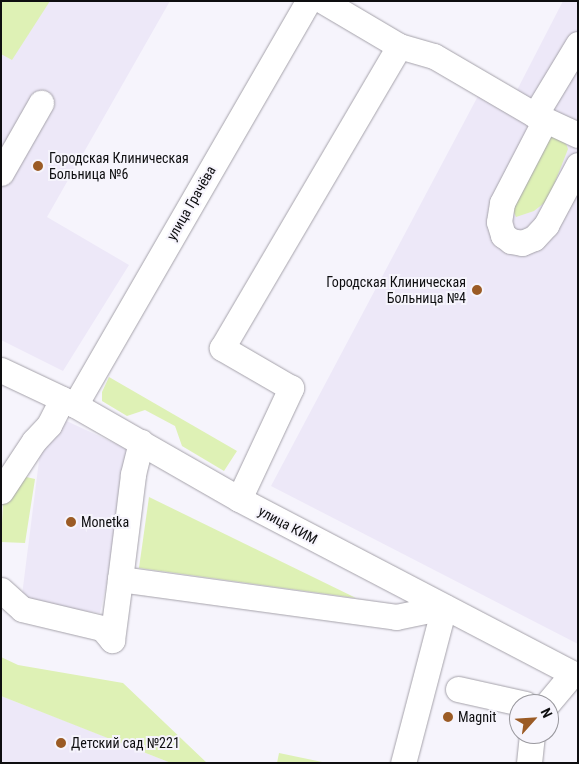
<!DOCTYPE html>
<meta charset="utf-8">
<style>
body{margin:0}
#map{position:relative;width:579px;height:764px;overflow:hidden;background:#f6f4fc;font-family:"Roboto Condensed",sans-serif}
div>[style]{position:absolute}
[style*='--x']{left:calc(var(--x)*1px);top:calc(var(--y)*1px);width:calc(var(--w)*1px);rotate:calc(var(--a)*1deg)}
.built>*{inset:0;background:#ede8f8}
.green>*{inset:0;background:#def1b5}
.roads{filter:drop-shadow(0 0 1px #a5a2aa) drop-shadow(0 0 1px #a5a2aa)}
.minor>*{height:25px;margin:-12.5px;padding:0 12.5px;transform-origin:12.5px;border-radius:12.5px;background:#fff}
.dots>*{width:14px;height:14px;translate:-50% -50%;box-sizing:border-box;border:2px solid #f6f4fc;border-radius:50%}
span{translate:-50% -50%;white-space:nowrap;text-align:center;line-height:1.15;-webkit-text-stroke:4px #f6f4fc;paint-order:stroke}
.poi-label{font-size:14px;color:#0e0e10}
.left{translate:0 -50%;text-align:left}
.right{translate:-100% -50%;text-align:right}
.street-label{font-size:14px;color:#0e0e10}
.frame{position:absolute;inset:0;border:2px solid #0e0e10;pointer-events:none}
.north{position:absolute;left:509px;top:694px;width:50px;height:50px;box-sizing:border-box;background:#f6f4fc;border:1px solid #99989e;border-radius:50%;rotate:64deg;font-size:14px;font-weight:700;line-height:20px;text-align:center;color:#0e0e10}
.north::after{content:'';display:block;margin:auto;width:18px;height:22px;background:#9b5b25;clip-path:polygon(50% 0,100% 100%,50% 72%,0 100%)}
</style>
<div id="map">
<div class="built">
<i style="clip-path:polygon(1px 1px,170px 1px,47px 217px,129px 265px,63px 371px,1px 340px)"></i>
<i style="clip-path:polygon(563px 1px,578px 1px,578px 644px,271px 486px,487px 79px,515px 94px)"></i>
<i style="clip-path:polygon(60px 418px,136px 453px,100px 613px,21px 603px,40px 453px)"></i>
<i style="clip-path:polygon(1px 696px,68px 722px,171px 763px,1px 763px)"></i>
</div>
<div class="green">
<i style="clip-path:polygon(1px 1px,50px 1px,12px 60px,1px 54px)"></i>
<i style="clip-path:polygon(554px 136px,565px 141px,568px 149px,548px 200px,534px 211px,516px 217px,512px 208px,550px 137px)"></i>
<i style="clip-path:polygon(109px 377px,237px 451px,224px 471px,182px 446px,175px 426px,145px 410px,127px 416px,102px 401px,102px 392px)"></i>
<i style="clip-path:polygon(22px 476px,35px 479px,25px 543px,1px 542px,3px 504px,10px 484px)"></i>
<i style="clip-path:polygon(149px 497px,356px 598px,139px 568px)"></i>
<i style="clip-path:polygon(1px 657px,18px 665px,123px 683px,207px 763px,171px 763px,1px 696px)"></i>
<i style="clip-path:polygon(279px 753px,327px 763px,277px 763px)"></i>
</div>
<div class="roads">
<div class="minor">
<i style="--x:323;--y:1;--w:88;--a:30.6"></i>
<i style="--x:399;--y:46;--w:36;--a:16"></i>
<i style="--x:434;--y:56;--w:117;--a:30.3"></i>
<i style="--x:535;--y:115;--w:47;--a:24.9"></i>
<i style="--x:535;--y:115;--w:83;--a:-58.8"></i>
<i style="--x:545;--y:120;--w:93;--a:117.4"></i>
<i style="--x:502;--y:203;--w:19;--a:99"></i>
<i style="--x:499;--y:222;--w:14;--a:73"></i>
<i style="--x:503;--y:235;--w:10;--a:37"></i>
<i style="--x:511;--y:241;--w:11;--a:10"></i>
<i style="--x:522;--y:243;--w:13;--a:-23"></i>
<i style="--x:534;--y:238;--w:18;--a:-47"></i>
<i style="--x:546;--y:225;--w:68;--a:-61.9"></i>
<i style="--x:1;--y:173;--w:81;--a:-60.3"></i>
<i style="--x:1;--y:370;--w:82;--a:25.3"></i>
<i style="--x:75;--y:405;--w:189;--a:29.8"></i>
<i style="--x:239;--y:499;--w:382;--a:27.6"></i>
<i style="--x:75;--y:405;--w:466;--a:-60"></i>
<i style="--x:141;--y:442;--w:34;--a:104"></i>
<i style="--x:133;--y:475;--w:105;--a:97.1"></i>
<i style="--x:120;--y:579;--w:279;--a:7.8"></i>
<i style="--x:396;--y:617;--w:49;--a:-11.8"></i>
<i style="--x:444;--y:607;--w:161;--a:104.7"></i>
<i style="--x:1;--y:491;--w:60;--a:-56.6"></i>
<i style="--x:34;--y:441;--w:22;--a:-47"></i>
<i style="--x:49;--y:425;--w:29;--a:-63"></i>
<i style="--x:239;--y:499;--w:123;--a:-64.9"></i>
<i style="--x:291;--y:388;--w:80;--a:-149.9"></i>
<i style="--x:222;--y:348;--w:350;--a:-59.6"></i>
<i style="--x:1;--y:590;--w:28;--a:42"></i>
<i style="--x:22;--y:609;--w:82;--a:13.4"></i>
<i style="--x:102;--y:628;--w:16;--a:50"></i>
<i style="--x:112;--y:640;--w:62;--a:-82.5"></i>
<i style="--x:458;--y:689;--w:69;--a:12.6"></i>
<i style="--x:547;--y:704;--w:39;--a:-50"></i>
<i style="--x:529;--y:763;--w:29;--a:-84"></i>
</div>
</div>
<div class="dots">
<i style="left:38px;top:166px;background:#9b5b25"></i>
<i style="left:477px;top:290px;background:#9b5b25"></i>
<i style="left:71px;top:522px;background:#9b5b25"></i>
<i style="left:448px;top:717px;background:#9b5b25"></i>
<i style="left:61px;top:743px;background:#9b5b25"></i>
</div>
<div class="poi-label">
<span class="left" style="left:49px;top:166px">Городская Клиническая<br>Больница №6</span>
<span class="right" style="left:466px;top:290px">Городская Клиническая<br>Больница №4</span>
<span class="left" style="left:81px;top:522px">Monetka</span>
<span class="left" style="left:458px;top:717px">Magnit</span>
<span class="left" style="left:71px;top:743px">Детский сад №221</span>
</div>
<div class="street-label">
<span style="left:191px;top:203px;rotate:-60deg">улица Грачёва</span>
<span style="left:288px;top:525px;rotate:28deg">улица КИМ</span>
</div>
<div class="frame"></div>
<div class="north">N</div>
</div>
